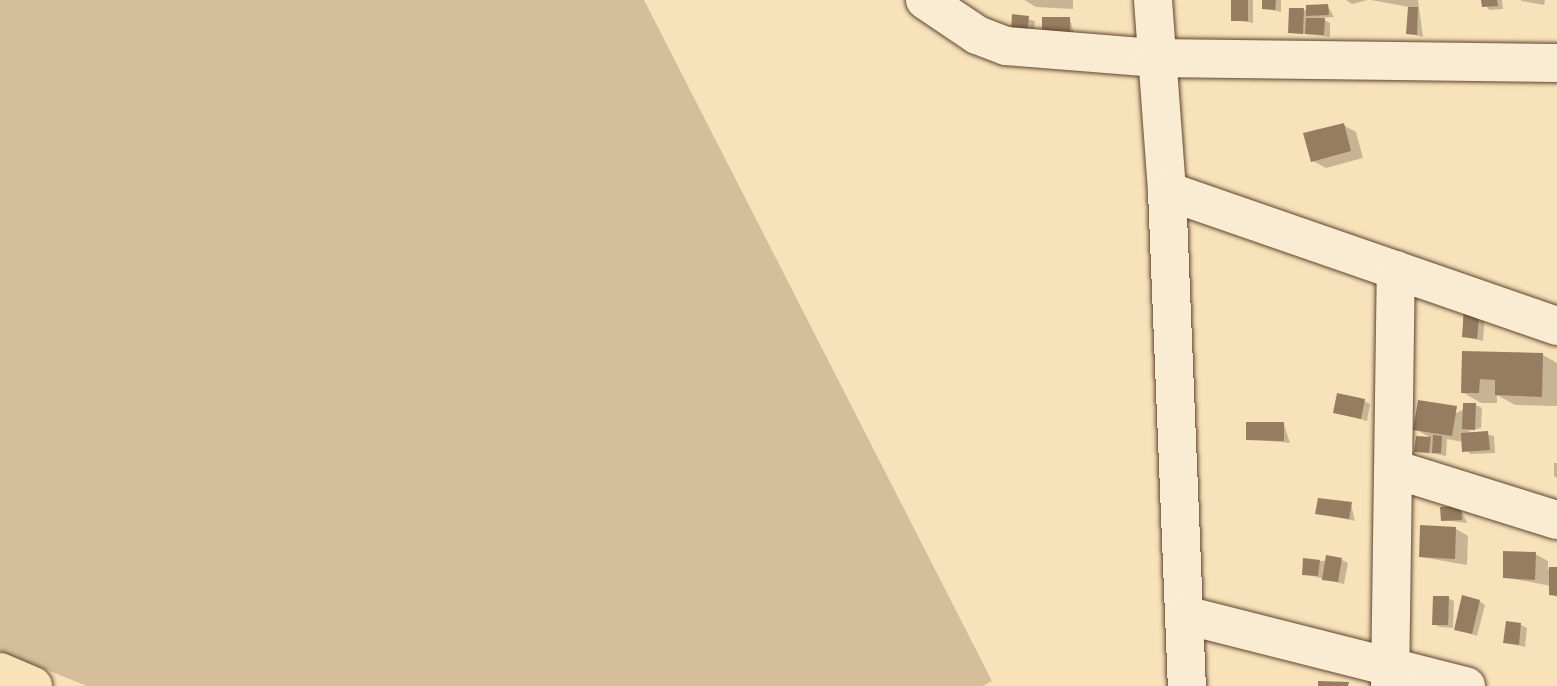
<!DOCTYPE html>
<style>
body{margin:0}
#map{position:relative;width:1557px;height:686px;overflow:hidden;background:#f8e2ba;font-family:"IM FELL Great Primer",serif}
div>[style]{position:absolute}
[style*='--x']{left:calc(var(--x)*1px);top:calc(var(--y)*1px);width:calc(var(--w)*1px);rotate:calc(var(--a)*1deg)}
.green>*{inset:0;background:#d5be9a}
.shadow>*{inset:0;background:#0003}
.building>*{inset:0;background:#967d61}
.roads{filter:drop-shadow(0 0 2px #5e442e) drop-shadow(0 0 2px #5e442e)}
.minor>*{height:38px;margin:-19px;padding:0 19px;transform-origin:19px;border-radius:19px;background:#faecd2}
.major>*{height:38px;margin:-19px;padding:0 19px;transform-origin:19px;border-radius:19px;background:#f8e2ba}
span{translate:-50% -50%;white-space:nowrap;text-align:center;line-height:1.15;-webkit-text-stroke:5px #faecd2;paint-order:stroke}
</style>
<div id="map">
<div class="green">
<i style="clip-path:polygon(0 0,644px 0,992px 681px,983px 686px,87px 686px,0 651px)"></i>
</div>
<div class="shadow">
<i style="clip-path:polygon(1024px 0,1073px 0,1073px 9px,1036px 7px)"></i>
<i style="clip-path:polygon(1232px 0,1253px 0,1253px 23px,1233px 20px)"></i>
<i style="clip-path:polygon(1264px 0,1281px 0,1281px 12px,1264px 8px)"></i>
<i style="clip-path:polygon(1368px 0,1352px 4px,1346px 0)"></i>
<i style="clip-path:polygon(1371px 0,1418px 0,1423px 37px,1408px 33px,1409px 7px)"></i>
<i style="clip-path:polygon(1483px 0,1502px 0,1503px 9px,1489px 10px)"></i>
<i style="clip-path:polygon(1545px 0,1544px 5px,1521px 1px,1521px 0)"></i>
<i style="clip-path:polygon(1328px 6px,1334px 17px,1321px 18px,1330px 23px,1330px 37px,1290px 32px,1304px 10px)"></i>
<i style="clip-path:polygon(1014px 16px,1035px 21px,1033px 36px)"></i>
<i style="clip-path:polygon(1070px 19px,1075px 38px,1043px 35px)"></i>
<i style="clip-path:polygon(1343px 125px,1356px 132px,1363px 158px,1326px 168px,1313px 161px)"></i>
<i style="clip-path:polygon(1466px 309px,1485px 314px,1483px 341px,1463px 336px)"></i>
<i style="clip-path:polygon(1464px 353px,1543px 355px,1557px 363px,1557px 406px,1515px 405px,1497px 395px,1497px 403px,1481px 403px,1462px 392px)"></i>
<i style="clip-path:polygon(1364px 401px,1370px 404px,1367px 421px,1335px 412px)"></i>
<i style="clip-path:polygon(1476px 405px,1482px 408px,1481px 428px,1467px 431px,1494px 436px,1495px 453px,1470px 454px,1463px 442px,1447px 439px,1446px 456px,1416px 451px,1418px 438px,1433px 439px,1415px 429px)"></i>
<i style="clip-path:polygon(1284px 424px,1290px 443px,1248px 439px)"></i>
<i style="clip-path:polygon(1554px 463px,1557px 463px,1557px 478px,1554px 476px)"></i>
<i style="clip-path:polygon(1351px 504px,1355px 521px,1317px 513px)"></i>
<i style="clip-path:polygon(1460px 507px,1467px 523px,1442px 520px)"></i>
<i style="clip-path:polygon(1456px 529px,1468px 536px,1467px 565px,1421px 557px)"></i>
<i style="clip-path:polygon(1535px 554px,1548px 561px,1548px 569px,1557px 569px,1557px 598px,1551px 586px,1504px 577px)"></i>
<i style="clip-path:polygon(1342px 560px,1348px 563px,1344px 584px,1304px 574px,1319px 561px)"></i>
<i style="clip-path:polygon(1448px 598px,1454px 601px,1453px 628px,1440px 627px,1434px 624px)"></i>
<i style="clip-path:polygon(1479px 601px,1485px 605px,1477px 636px,1456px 629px)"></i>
<i style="clip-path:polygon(1521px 625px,1527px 628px,1525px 647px,1505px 642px)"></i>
</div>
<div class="building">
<i style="clip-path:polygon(1231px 0,1248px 0,1248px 21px,1231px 21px)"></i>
<i style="clip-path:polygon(1262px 0,1276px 0,1275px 10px,1262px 9px)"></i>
<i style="clip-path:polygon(1481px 0,1497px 0,1498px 6px,1482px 7px)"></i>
<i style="clip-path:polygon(1328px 4px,1329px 15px,1306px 16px,1306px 5px)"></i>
<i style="clip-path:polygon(1408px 7px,1418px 7px,1417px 35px,1406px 34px)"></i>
<i style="clip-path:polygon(1289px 8px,1304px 8px,1303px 34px,1288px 33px)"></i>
<i style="clip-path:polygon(1012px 14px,1029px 16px,1027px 34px,1011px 32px)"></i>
<i style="clip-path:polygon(1042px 17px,1070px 17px,1070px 36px,1042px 36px)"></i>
<i style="clip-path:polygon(1306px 18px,1325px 18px,1324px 35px,1305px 34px)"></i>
<i style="clip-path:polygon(1344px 123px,1351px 151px,1311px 162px,1303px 133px)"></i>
<i style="clip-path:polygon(1464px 307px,1480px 308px,1477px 339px,1462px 337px)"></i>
<i style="clip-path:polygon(1462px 351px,1543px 353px,1542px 397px,1495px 395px,1495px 380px,1480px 379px,1479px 393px,1461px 393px)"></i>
<i style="clip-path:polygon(1337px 393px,1365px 399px,1361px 419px,1333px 413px)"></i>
<i style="clip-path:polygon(1418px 400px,1457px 406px,1452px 436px,1413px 430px)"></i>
<i style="clip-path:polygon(1463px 403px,1476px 403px,1475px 430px,1462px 429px)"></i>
<i style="clip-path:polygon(1246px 422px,1284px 422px,1284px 441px,1246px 440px)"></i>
<i style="clip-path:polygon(1488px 431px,1490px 450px,1462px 452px,1461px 433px)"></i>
<i style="clip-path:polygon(1433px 435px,1442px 436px,1441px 453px,1432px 453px)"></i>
<i style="clip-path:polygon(1416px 436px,1431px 437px,1429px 453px,1414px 452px)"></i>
<i style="clip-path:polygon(1318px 498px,1352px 502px,1349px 519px,1315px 514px)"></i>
<i style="clip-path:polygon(1461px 506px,1462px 520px,1441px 521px,1440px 507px)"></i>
<i style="clip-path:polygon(1420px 525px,1456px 527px,1455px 559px,1419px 557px)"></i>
<i style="clip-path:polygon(1503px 551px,1536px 552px,1535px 580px,1503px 578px)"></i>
<i style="clip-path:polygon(1326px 555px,1342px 558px,1338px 582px,1322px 580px)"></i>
<i style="clip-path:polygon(1303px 558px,1320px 560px,1318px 576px,1302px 575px)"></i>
<i style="clip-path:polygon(1549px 567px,1557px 567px,1557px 596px,1549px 595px)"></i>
<i style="clip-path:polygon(1462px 595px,1480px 600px,1472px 634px,1454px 630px)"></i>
<i style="clip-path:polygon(1433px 596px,1449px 596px,1448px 625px,1432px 625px)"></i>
<i style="clip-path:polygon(1506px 621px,1521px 623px,1519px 645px,1503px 643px)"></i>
<i style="clip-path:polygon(1318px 681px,1349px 682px,1348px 686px,1318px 686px)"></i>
</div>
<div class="roads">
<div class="minor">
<i style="--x:925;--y:0;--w:63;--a:33.9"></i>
<i style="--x:977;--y:35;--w:31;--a:21"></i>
<i style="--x:1006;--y:46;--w:148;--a:4.6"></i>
<i style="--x:1154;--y:58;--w:403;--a:0.7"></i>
<i style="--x:1153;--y:0;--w:192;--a:85.8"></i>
<i style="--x:1167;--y:191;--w:413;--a:19.1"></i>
<i style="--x:1167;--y:191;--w:495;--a:87.7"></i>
<i style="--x:1397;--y:470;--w:168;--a:17.4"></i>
<i style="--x:1185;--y:615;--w:290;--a:14.2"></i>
<i style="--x:1390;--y:686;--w:416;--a:-89.2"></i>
</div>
<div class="major">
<i style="--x:0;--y:672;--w:36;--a:23"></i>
</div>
</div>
</div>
